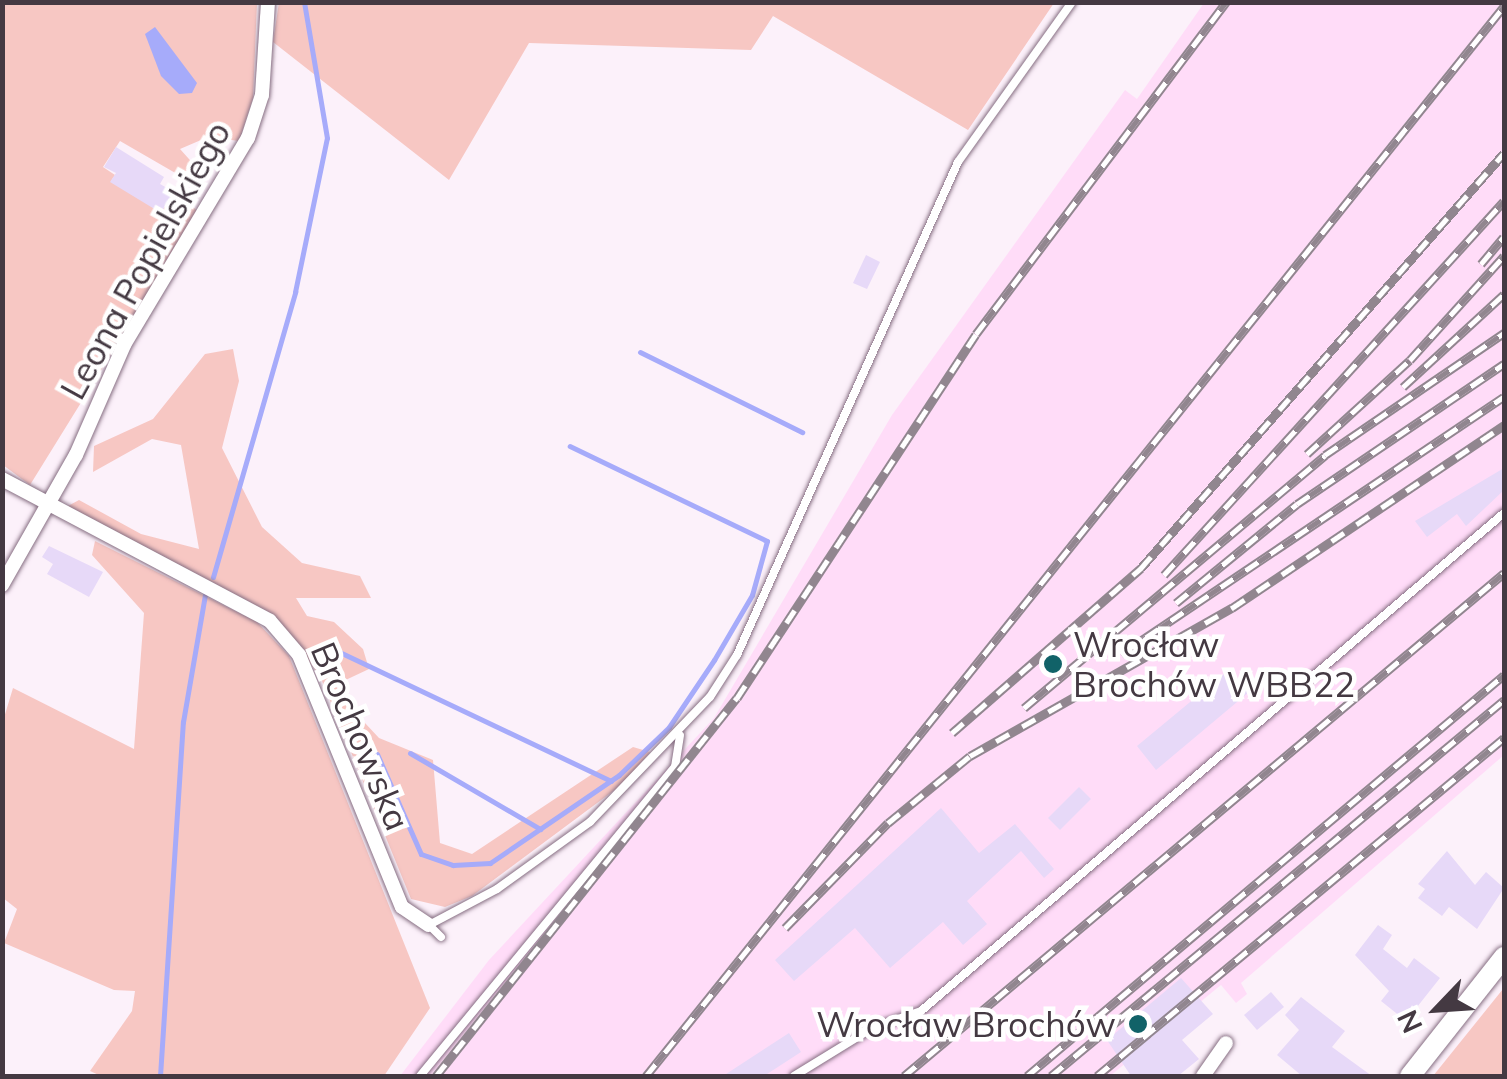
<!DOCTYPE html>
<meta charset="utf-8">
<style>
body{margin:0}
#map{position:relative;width:1507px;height:1079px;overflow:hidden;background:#fcf1fa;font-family:Mulish,sans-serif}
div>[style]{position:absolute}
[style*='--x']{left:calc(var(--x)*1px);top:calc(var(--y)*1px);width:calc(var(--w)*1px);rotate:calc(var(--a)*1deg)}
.built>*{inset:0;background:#ffdcf8}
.green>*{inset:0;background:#f7c7c3}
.water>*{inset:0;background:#a6abfa}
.stream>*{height:5px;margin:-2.5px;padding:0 2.5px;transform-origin:2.5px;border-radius:2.5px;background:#a6abfa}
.building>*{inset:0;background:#e7d9f8}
.roads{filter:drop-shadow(0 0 2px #866e82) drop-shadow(0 0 2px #866e82)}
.lane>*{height:8px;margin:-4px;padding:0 4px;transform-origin:4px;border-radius:4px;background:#fff}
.street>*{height:14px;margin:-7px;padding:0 7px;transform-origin:7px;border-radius:7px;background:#fff}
.secondary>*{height:20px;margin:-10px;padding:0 10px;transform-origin:10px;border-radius:10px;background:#fff}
.rail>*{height:9px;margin-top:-4.5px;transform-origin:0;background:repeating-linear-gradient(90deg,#fff 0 15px,#91868f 0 30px);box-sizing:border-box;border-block:2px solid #91868f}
.dots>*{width:28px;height:28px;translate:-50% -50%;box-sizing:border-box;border:5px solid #fff;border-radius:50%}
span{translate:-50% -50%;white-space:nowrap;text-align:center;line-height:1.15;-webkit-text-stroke:9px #fff;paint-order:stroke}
.street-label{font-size:35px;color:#443942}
.poi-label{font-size:35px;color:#443942}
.left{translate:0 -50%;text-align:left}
.right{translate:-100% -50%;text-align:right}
.frame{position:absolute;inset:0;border:5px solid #443942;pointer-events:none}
.north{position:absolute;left:1387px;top:959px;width:100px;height:100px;-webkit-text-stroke:8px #fff;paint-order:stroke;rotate:245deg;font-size:28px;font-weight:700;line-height:40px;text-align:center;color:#443942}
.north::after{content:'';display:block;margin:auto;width:35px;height:45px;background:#443942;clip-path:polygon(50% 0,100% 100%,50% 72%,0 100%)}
</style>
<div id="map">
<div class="built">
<i style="clip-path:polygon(1204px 3px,1504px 3px,1504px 755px,1241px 983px,1247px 994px,1236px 1003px,1221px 985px,1110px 1076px,400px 1076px,489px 960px,714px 718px,892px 415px,1125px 90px,1137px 99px)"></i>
</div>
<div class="green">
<i style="clip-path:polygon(279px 2px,750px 3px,1054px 3px,968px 130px,773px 16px,751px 50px,529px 43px,449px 180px,273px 42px)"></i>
<i style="clip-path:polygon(3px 3px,257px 3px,253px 98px,239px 141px,208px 137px,180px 149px,206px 178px,203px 189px,120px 141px,103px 167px,115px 175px,111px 181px,174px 192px,199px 212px,30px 485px,3px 465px)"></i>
<i style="clip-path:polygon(233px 349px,239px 381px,222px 448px,262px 527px,302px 563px,360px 576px,371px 598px,296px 598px,307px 616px,334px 622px,363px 649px,369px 669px,335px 685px,351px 708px,379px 738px,433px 760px,440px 843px,472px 854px,633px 747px,650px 752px,624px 783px,472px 896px,445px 907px,411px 899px,320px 676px,270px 613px,68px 506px,79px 500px,141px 534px,199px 549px,181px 445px,152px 439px,93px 472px,94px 446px,153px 419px,205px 354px)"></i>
<i style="clip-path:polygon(95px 541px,257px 622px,289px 656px,430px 1008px,384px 1076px,101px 1076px,90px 1071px,132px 1011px,135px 991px,114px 990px,4px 943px,17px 909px,3px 898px,3px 721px,13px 688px,134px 749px,144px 613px,92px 555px)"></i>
<i style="clip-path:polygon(1504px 987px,1504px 1076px,1433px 1076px,1503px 989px)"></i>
</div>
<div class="water">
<i style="clip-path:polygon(155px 27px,197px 83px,192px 93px,179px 94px,161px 76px,145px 34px)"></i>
</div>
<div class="stream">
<i style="--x:640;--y:352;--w:181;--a:26.3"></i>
<i style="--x:213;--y:577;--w:297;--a:-73.9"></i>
<i style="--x:295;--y:292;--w:157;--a:-78.3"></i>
<i style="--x:327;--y:138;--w:138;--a:-99.6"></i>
<i style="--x:331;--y:648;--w:310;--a:25.4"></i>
<i style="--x:410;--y:753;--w:151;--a:30.3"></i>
<i style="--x:377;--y:754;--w:109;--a:66.3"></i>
<i style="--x:421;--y:854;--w:34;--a:19"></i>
<i style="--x:453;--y:865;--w:37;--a:-3"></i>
<i style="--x:490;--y:863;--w:156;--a:-34.3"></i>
<i style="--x:619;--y:775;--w:69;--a:-43.8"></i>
<i style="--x:669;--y:727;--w:81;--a:-56.1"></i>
<i style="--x:714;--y:660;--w:75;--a:-59.7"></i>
<i style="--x:752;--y:595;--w:56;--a:-74.5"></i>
<i style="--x:767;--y:541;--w:219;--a:-154.3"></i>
<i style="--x:160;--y:1076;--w:355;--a:-86.3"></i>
<i style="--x:183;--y:722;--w:129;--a:-80.2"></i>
</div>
<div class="building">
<i style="clip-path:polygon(116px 147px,164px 177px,160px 184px,174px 192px,161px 213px,110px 182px,116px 173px,104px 167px)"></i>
<i style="clip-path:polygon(866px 255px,880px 262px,867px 289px,853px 283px)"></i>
<i style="clip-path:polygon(1504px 468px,1504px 490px,1466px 526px,1457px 514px,1427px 537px,1415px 521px)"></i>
<i style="clip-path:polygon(49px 546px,103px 572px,89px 597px,47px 574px,53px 564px,42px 557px)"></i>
<i style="clip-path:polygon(1230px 669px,1249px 692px,1156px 770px,1137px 746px)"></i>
<i style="clip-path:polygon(1079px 787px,1091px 799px,1060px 830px,1048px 818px)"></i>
<i style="clip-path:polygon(941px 808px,979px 853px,1015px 824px,1054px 869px,1044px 878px,1021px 851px,967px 901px,987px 924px,963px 945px,943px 922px,890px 968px,855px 928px,794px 981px,775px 960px)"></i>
<i style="clip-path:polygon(1447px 851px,1475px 885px,1486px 872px,1504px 888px,1477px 929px,1449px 907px,1442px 916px,1418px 898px,1425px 889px,1418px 884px)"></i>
<i style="clip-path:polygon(1378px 925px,1392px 935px,1383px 949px,1407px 968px,1414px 958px,1440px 978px,1406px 1021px,1381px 1001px,1389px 991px,1355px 955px)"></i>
<i style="clip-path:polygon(1181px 978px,1213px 1014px,1182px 1040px,1199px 1059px,1178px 1076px,1131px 1076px,1107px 1040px)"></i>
<i style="clip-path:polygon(1271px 992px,1284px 1007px,1257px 1030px,1244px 1015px)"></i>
<i style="clip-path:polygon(1301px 997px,1345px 1031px,1332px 1047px,1372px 1076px,1302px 1076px,1277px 1055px,1299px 1030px,1285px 1015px)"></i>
<i style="clip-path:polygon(789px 1033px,801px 1052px,764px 1076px,723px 1076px)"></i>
</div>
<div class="roads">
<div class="lane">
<i style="--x:429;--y:925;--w:77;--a:-27.9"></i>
<i style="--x:497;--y:889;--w:115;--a:-35.8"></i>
<i style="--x:590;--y:822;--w:173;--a:-46.2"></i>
<i style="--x:710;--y:697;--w:50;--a:-57.3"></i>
<i style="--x:737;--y:655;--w:540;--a:-65.85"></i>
<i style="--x:958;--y:162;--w:196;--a:-54.5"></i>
<i style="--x:429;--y:925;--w:17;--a:45"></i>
<i style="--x:420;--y:1076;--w:401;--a:-50.5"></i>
<i style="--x:675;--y:767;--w:32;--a:-81"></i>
<i style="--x:794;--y:1076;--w:92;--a:-31.6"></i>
<i style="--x:872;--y:1028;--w:52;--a:-19.1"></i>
<i style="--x:921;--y:1011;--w:767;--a:-40.5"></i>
</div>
<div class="street">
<i style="--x:2;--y:479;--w:303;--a:27.9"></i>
<i style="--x:270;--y:621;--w:45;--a:49.5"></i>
<i style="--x:299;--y:655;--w:272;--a:67.8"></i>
<i style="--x:402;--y:907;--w:32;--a:34"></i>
<i style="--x:2;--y:585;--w:150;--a:-60.4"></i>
<i style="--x:76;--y:455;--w:120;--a:-66.4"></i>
<i style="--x:124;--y:345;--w:241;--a:-59.1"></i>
<i style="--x:248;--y:138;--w:45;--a:-72"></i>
<i style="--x:262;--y:95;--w:93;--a:-86.3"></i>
<i style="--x:1203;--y:1076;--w:40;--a:-55.1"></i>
</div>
<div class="secondary">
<i style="--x:1410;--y:1076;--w:152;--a:-51.7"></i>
</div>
</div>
<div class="rail">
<i style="--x:1481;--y:264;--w:35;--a:-50"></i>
<i style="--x:1403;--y:387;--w:137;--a:-42.6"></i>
<i style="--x:1307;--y:454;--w:139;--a:-42.4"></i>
<i style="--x:1410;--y:360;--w:140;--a:-47.9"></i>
<i style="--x:1164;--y:575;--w:505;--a:-47.73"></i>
<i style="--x:1176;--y:603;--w:156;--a:-39.3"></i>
<i style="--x:1297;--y:504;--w:250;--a:-34.1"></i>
<i style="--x:1121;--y:654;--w:461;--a:-33.9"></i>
<i style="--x:1024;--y:708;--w:393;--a:-40"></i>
<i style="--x:1325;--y:455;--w:217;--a:-34.3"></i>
<i style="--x:952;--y:733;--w:251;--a:-41.1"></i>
<i style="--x:1141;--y:568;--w:551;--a:-48.82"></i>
<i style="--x:785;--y:928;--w:147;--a:-45.6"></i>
<i style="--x:888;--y:823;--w:106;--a:-39.3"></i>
<i style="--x:970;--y:756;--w:301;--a:-29.5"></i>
<i style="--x:1232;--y:608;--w:328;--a:-33.9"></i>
<i style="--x:436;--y:1076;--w:483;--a:-51.5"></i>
<i style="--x:737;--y:698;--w:435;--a:-56.7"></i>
<i style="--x:976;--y:334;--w:416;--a:-53"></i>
<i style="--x:646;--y:1076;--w:1372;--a:-51.27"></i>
<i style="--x:904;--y:1076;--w:783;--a:-39.97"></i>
<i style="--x:1027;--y:1076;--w:623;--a:-40.05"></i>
<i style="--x:1051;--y:1076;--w:589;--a:-39.69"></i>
<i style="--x:1097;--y:1076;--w:529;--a:-39.71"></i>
</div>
<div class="dots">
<i style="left:1053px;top:664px;background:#116268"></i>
<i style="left:1138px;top:1024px;background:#116268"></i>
</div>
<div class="street-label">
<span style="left:145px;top:260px;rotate:-61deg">Leona Popielskiego</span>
<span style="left:361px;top:736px;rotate:67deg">Brochowska</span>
</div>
<div class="poi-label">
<span class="left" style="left:1073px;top:664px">Wrocław<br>Brochów WBB22</span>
<span class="right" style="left:1116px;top:1024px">Wrocław Brochów</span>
</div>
<div class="frame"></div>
<div class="north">N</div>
</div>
